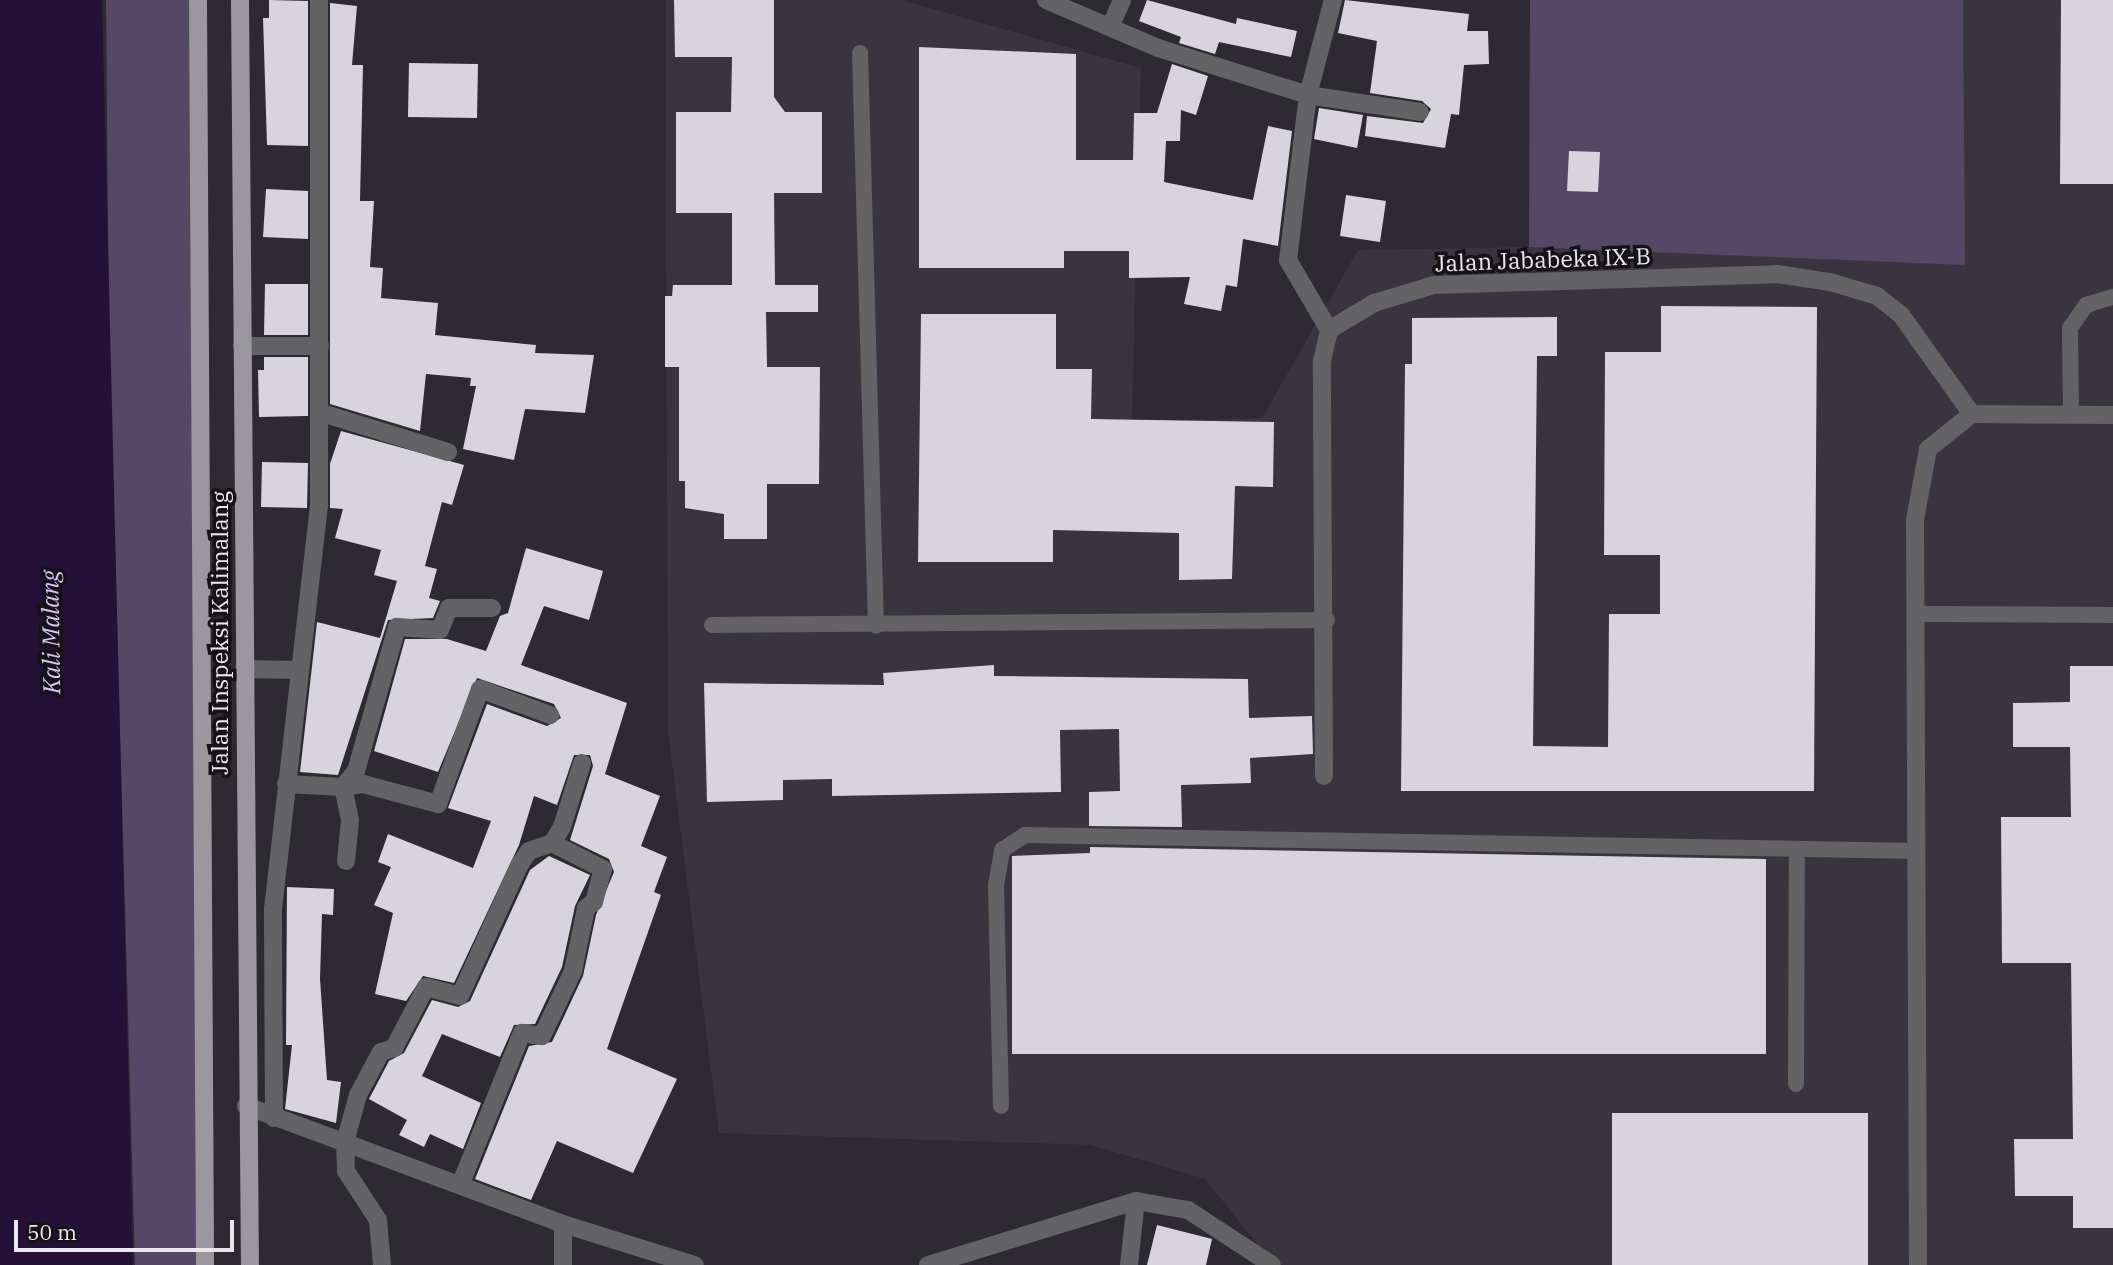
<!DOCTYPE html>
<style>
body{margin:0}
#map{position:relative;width:2113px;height:1265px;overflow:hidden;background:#2d2a31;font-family:"IBM Plex Serif",serif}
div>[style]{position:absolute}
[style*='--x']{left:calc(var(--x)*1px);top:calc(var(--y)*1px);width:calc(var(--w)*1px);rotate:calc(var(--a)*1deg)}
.built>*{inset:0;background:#393440}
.green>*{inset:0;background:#564766}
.water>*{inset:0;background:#251137}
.river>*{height:52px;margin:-26px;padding:0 26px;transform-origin:26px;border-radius:26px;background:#251137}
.building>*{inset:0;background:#d8d4dd}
.lane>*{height:16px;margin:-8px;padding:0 8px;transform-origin:8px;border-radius:8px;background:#636265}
.street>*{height:18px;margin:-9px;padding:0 9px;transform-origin:9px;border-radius:9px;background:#636265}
.primary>*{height:18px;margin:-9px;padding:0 9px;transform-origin:9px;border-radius:9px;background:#9a979e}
span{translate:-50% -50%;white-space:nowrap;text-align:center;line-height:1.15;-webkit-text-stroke:7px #151316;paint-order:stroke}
.street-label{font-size:23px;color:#eae8ec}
.water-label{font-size:24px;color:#dec3fb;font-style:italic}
.scale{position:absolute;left:14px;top:1220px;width:220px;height:32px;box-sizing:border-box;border:4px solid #eae8ec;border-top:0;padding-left:9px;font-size:21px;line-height:24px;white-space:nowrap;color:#eae8ec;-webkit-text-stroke:5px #151316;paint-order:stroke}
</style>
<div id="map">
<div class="built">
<i style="clip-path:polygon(665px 0,901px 0,1141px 68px,1132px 421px,1262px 418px,1358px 250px,1529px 247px,1530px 0,2113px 0,2113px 1265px,1274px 1265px,1205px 1179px,1091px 1145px,719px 1133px,668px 732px)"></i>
</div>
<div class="green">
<i style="clip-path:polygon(106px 0,198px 0,206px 1265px,135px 1265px,109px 336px)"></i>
<i style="clip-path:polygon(1530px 0,1963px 0,1965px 265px,1529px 247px)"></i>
</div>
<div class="water">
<i style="clip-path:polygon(0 0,102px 0,133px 1265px,0 1265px)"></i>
</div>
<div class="river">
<i style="--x:40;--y:0;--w:1010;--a:88.98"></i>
</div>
<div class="building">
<i style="clip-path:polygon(269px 0,308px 1px,308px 146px,267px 145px,263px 18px,269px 18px)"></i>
<i style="clip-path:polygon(674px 0,774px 0,774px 97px,785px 112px,822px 112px,822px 193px,774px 193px,775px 285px,818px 285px,818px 312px,766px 312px,767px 367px,820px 367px,819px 484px,767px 484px,767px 539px,724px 539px,724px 514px,685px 508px,685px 481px,679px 481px,679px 367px,665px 367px,665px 296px,672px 296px,673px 285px,732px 285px,732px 213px,676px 213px,676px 112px,731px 112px,732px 57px,675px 57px)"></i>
<i style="clip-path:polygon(1147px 0,1236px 24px,1237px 18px,1297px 31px,1291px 57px,1219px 42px,1215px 54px,1179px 43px,1181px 37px,1139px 21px)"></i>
<i style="clip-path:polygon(1345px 0,1469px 14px,1467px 31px,1488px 31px,1489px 64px,1464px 65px,1459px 115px,1451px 114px,1445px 148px,1365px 136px,1367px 116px,1423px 123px,1431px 109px,1422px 101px,1370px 93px,1377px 41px,1338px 33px)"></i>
<i style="clip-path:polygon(2061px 0,2113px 0,2113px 184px,2060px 184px)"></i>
<i style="clip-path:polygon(330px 3px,357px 6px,352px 65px,363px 65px,360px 201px,374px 201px,370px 267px,383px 268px,381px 298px,438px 303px,435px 335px,536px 345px,535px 353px,594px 355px,585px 413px,525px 409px,514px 460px,463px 449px,476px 386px,470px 386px,471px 378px,426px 374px,420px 431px,330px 404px)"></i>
<i style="clip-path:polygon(919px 47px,1076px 54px,1076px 160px,1133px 160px,1134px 113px,1157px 113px,1172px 64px,1208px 76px,1196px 115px,1181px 110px,1180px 141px,1166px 141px,1164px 182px,1253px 200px,1268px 126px,1292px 131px,1278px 246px,1243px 239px,1237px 287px,1226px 285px,1221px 311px,1184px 304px,1190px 277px,1129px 278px,1129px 251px,1064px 251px,1064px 268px,919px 268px)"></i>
<i style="clip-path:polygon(409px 63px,478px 64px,477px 118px,408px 117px)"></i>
<i style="clip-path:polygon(1319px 108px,1363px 115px,1357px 148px,1314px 139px)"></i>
<i style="clip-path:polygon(1569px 151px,1600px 152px,1598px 192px,1567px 191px)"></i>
<i style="clip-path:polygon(266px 189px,308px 191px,308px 239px,263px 237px)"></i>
<i style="clip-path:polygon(1346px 195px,1386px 201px,1380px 242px,1340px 236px)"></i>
<i style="clip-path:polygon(265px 284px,308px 284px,308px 335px,264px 335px)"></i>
<i style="clip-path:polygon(1661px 306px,1817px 307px,1814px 791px,1401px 791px,1405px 364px,1412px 364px,1412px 318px,1557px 317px,1557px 356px,1537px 356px,1533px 746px,1608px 747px,1609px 614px,1660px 614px,1660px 555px,1604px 555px,1605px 352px,1661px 352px)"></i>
<i style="clip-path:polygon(921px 314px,1056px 314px,1056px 369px,1092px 369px,1091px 419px,1274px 422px,1273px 487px,1235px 486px,1232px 579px,1179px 580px,1179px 533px,1053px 530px,1053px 562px,918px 562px)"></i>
<i style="clip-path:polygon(264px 357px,308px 357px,308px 416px,259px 417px,258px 370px,264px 370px)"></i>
<i style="clip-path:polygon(341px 431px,464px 465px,452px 505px,442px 502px,425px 566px,437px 569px,429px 598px,440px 601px,433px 618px,388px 620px,338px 775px,300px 772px,317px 622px,380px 638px,397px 581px,374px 575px,381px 550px,335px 538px,343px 509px,330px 508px,330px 464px)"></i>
<i style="clip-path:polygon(262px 462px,308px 463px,307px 508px,261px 507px)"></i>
<i style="clip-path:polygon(526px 548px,603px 571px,589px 620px,544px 606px,521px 665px,627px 703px,605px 774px,660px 796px,641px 846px,667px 857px,654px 892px,661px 895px,607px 1049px,677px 1079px,633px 1173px,557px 1141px,531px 1200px,475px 1179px,529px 1046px,552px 1042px,583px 976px,596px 915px,614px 872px,609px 859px,570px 840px,593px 766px,590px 755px,574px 755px,557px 805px,534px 796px,519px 845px,454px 983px,423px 976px,406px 1001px,375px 994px,393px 913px,374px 905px,391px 867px,378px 862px,388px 834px,473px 868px,491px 821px,448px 808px,487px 704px,547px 726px,561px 718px,554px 704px,477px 678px,438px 772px,374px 751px,405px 639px,447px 639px,486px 651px,500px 616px,508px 613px)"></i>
<i style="clip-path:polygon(994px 665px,994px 676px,1248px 679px,1249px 718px,1312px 716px,1313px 754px,1250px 758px,1251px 783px,1181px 785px,1182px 827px,1089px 826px,1089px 792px,1120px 791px,1119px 729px,1060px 730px,1061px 792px,832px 796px,832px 779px,783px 780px,783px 800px,707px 802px,704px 683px,884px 685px,883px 673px)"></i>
<i style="clip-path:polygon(2070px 666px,2113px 666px,2113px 1228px,2073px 1228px,2073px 1196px,2015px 1196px,2014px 1139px,2073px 1139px,2071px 963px,2002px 963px,2001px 817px,2071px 817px,2070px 747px,2013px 747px,2013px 703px,2070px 702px)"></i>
<i style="clip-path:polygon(1090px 847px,1766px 859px,1766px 1054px,1012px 1054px,1012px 856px,1090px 853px)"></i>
<i style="clip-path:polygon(549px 856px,590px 875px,575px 906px,562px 967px,535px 1024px,514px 1025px,500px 1057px,442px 1034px,422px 1076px,481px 1103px,463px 1149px,430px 1134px,424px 1147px,399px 1135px,407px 1120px,369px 1099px,389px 1061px,404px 1053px,432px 1000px,458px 1007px,470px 1001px,530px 870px)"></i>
<i style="clip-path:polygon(287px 887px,334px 889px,333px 915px,322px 914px,320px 979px,327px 1080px,341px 1082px,336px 1123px,285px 1109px,292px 1045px,286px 1045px)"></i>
<i style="clip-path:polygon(1612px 1113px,1868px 1113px,1868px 1265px,1612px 1265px)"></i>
<i style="clip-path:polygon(1157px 1225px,1212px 1239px,1206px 1265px,1147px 1265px)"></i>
</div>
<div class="lane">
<i style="--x:860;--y:53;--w:573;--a:88.4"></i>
<i style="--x:2071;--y:415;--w:87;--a:-90.7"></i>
<i style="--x:2070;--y:328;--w:28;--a:-55"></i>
<i style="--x:2086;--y:305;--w:28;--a:-17"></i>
<i style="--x:1916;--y:614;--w:197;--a:0.3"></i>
<i style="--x:712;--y:625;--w:615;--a:-0.47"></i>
<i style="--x:1796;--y:1084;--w:235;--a:-89.8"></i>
<i style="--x:1001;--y:1106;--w:221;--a:-91.3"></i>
<i style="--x:996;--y:885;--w:36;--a:-80"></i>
<i style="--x:1002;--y:850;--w:27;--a:-33"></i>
<i style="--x:1025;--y:835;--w:892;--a:1.03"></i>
</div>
<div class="street">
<i style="--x:1046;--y:0;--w:122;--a:23.2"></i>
<i style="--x:1158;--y:48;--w:157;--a:17.4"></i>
<i style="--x:1308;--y:95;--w:113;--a:8.6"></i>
<i style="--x:1111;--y:25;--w:27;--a:-66"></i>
<i style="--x:1329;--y:330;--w:81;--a:-120.4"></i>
<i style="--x:1288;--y:260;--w:166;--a:-83.1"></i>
<i style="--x:1308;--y:95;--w:98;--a:-75.3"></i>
<i style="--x:242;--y:346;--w:78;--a:0"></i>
<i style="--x:322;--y:413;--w:132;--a:17.2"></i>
<i style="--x:1972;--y:414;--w:141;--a:0.4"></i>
<i style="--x:244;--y:669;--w:56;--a:1"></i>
<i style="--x:1324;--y:776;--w:415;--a:-90.3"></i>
<i style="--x:1322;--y:361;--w:32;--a:-77"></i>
<i style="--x:1329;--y:330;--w:52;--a:-31"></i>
<i style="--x:1374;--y:303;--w:63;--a:-16.7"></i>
<i style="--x:1434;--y:285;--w:343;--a:-1.8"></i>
<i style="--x:1777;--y:274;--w:54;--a:8.6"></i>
<i style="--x:1830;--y:282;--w:49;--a:16.6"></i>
<i style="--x:1877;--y:296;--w:31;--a:38"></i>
<i style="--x:1901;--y:315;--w:122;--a:54.4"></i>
<i style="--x:286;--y:784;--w:57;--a:3"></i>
<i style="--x:343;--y:787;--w:21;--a:-51"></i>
<i style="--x:356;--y:771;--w:150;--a:-74.1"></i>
<i style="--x:397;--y:627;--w:43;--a:4"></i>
<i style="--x:440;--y:630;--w:24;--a:-68"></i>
<i style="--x:449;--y:608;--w:43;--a:0"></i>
<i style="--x:346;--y:861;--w:41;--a:-84.4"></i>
<i style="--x:350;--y:820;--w:34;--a:-102"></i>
<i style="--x:343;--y:787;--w:20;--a:-9"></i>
<i style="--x:363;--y:784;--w:78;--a:14.9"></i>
<i style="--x:438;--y:804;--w:122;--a:-69.9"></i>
<i style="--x:480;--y:689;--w:75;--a:20.4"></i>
<i style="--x:246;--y:1106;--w:338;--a:20.4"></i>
<i style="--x:563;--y:1224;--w:138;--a:17.3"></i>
<i style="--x:274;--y:1118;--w:209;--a:-90.3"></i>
<i style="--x:273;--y:909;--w:406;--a:-83.5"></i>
<i style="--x:319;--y:506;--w:506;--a:-90"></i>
<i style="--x:461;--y:1183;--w:162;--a:-67.9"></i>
<i style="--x:522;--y:1033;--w:20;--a:9"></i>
<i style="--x:542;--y:1036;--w:72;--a:-64.5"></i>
<i style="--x:573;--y:971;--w:64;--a:-78.3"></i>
<i style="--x:586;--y:908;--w:10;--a:-37"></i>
<i style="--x:594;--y:902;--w:34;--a:-75"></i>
<i style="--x:603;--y:869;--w:57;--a:-153"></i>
<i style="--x:563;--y:1224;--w:41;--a:90"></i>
<i style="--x:382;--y:1265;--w:45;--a:-95.1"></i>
<i style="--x:378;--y:1220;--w:59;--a:-123.1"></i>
<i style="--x:346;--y:1171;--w:29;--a:-92"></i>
<i style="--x:345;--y:1142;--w:49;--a:-74.5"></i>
<i style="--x:358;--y:1095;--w:49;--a:-61.9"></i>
<i style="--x:381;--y:1052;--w:14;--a:-17"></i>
<i style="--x:394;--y:1048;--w:69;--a:-62.3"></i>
<i style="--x:426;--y:987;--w:35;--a:15"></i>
<i style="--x:460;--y:996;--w:145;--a:-65.6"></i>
<i style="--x:520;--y:864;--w:16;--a:-55"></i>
<i style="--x:529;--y:851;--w:24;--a:-19"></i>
<i style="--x:552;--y:843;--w:19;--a:-58"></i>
<i style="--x:562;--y:827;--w:67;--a:-72.6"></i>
<i style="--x:928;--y:1265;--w:218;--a:-17.1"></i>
<i style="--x:1136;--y:1201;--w:53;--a:9.8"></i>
<i style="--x:1188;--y:1210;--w:100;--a:33.2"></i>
<i style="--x:1129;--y:1265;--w:64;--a:-83.8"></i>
<i style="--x:1918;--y:1265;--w:745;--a:-90.23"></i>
<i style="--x:1915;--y:520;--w:72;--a:-79.6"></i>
<i style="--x:1928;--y:449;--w:56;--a:-38.5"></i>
</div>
<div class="primary">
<i style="--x:198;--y:0;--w:1265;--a:89.68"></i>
<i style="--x:240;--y:0;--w:1265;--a:89.55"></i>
</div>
<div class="street-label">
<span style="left:1543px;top:259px;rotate:-2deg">Jalan Jababeka IX-B</span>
<span style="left:219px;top:633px;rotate:-90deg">Jalan Inspeksi Kalimalang</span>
</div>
<div class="water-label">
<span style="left:51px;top:632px;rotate:-91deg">Kali Malang</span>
</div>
<div class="scale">50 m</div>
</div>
